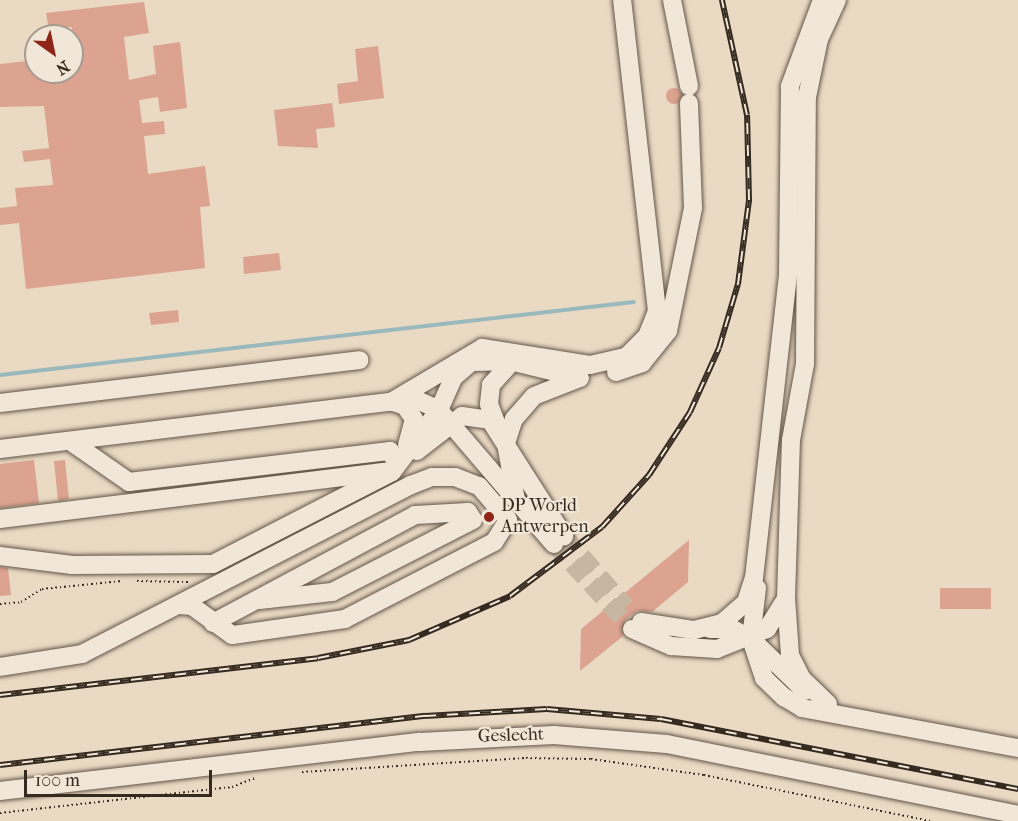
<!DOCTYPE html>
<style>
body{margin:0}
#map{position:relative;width:1018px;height:821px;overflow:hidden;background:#eadac3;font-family:"IM FELL French Canon",serif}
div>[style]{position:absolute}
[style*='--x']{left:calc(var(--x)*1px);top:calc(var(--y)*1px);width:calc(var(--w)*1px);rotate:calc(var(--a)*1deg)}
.stream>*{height:4px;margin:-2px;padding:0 2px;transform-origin:2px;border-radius:2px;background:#9ab9bc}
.building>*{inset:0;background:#dca390}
.round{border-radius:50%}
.minor-tunnel>*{height:18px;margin-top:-9px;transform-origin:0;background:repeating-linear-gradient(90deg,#c6b7a2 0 18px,transparent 0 27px)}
.path>*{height:2px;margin-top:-1px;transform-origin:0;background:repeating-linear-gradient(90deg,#352a20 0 1.5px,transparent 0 4.5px)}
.roads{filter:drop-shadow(0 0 2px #625649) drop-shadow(0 0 2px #625649)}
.minor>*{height:18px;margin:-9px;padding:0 9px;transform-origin:9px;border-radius:9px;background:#f1e7d8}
.rail>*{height:6px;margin-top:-3px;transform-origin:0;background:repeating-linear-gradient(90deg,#f1e7d8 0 11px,#352a20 0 22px);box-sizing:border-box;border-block:2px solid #352a20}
.dots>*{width:16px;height:16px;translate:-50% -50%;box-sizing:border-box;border:3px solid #f1e7d8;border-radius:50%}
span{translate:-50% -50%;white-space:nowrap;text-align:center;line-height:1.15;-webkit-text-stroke:4.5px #f1e7d8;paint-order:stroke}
.poi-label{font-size:18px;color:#352a20}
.left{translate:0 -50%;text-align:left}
.street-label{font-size:18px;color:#352a20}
.north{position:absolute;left:24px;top:24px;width:60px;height:60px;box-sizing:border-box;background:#f1e7d8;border:2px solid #a69b8e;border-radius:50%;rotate:147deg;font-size:16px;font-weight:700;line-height:24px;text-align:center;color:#352a20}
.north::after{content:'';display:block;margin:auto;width:21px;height:27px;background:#8f2418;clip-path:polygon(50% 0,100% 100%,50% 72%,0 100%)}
.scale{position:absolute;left:24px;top:770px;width:188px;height:27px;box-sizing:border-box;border:3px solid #352a20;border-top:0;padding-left:8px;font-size:18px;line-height:21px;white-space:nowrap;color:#352a20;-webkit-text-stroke:4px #f1e7d8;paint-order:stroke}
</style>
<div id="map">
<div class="stream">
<i style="--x:0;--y:375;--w:638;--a:-6.57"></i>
</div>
<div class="building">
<i style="clip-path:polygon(144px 2px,149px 33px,124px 37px,129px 80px,156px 74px,153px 46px,180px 42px,187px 108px,160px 112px,158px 97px,139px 100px,142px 123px,164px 121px,165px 134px,144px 136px,148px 174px,205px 166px,210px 206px,200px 207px,205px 268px,26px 289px,19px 223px,0 225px,0 208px,17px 206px,15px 188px,53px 185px,50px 159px,24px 162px,22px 151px,49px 148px,44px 106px,0 107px,0 64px,36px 60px,36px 72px,72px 72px,72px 27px,49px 30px,46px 13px)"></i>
<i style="clip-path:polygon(378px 46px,384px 98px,339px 104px,337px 84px,358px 81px,355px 49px)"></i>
<i class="round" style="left:666px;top:88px;width:16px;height:16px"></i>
<i style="clip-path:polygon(332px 103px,335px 127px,316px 129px,318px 148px,278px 146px,274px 110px)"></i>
<i style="clip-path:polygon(279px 253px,281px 270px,244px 274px,243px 257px)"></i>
<i style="clip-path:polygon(178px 310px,179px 322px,151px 325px,149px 313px)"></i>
<i style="clip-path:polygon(34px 460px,39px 503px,0 508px,0 464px)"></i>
<i style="clip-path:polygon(65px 460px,69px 499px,58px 501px,54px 461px)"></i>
<i style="clip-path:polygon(689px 540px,688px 582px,652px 612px,637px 611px,625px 620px,623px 636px,580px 671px,581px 629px)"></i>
<i style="clip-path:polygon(0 567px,8px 568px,11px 595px,0 596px)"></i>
<i style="clip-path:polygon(940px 588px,991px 588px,991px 609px,940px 609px)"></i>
</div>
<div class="minor-tunnel">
<i style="--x:564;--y:536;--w:94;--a:48.9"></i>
<i style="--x:554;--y:544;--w:115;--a:47.5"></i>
</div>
<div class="path">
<i style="--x:137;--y:581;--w:51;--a:1.1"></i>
<i style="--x:0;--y:604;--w:21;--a:-5"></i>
<i style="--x:21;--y:602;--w:25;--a:-32"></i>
<i style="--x:42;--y:589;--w:80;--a:-5.7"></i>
<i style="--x:302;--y:772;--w:224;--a:-3.6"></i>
<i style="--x:526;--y:758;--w:65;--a:0.9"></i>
<i style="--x:591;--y:759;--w:114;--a:8.1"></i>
<i style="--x:704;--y:775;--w:232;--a:11.5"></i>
<i style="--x:0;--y:813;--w:233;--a:-6.4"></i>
<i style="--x:232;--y:787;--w:25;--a:-21"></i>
</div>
<div class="roads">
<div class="minor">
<i style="--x:672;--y:0;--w:88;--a:78.8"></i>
<i style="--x:616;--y:372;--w:28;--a:-19"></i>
<i style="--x:642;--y:363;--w:41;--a:-50.9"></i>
<i style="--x:668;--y:331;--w:126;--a:-78.5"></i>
<i style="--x:693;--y:208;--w:105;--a:-92.2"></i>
<i style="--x:393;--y:402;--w:24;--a:-5"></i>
<i style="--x:417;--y:400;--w:24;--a:24"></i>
<i style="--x:439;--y:410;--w:111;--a:49.4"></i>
<i style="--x:393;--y:402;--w:13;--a:18"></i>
<i style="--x:405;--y:406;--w:16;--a:55"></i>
<i style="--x:414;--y:419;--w:27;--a:105"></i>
<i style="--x:0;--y:403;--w:362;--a:-6.8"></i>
<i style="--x:497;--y:425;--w:22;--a:-111"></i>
<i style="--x:489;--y:404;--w:19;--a:-84"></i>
<i style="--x:491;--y:385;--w:38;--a:-48"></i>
<i style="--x:70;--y:441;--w:72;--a:34.8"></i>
<i style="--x:129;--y:482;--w:263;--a:-6.8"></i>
<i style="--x:390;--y:451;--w:15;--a:62"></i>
<i style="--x:0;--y:449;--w:394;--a:-6.9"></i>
<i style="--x:391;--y:402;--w:106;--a:-30.7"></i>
<i style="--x:482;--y:348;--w:109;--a:8.9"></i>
<i style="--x:590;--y:365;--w:37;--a:-13"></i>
<i style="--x:626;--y:357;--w:30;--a:-45"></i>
<i style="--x:647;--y:336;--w:27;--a:-68"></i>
<i style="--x:657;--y:311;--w:313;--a:-96.4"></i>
<i style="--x:417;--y:451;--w:57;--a:-37.9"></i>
<i style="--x:462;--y:416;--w:28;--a:8"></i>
<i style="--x:490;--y:420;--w:138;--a:57.5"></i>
<i style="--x:0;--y:519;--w:388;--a:-7"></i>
<i style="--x:554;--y:544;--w:58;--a:-130.8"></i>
<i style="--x:516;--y:500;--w:58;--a:-100"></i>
<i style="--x:506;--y:443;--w:25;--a:-72"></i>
<i style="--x:514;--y:419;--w:30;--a:-49"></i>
<i style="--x:534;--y:396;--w:46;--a:-21.6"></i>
<i style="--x:0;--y:556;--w:73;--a:7.1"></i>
<i style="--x:72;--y:565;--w:141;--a:-0.4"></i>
<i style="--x:213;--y:564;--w:201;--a:-27.2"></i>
<i style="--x:392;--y:472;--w:78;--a:-52.8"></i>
<i style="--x:439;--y:410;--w:36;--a:-66"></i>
<i style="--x:454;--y:377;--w:23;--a:-41"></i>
<i style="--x:471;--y:362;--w:39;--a:-1"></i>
<i style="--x:510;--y:361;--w:72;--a:13.7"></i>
<i style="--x:757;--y:588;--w:51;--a:96.7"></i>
<i style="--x:751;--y:639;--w:41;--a:71.6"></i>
<i style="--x:764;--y:678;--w:28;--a:44"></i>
<i style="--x:784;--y:697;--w:21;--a:31"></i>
<i style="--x:802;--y:708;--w:220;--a:10.5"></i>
<i style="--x:641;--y:622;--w:54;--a:8.6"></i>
<i style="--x:694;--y:630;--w:29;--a:-14"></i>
<i style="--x:722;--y:623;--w:32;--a:-41"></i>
<i style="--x:746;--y:602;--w:25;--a:-72"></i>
<i style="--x:754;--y:578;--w:306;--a:-83.6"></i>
<i style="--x:788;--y:274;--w:188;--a:-89.4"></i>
<i style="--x:790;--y:86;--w:92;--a:-69.6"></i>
<i style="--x:213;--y:623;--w:229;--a:-28.1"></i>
<i style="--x:415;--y:515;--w:53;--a:-3.2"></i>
<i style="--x:468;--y:512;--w:9;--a:58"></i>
<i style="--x:473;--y:520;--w:158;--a:152.9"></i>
<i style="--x:332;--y:592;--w:73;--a:173.7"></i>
<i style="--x:632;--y:629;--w:43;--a:23.6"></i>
<i style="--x:671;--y:646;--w:46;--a:3.7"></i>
<i style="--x:717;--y:649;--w:54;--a:-21.8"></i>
<i style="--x:767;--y:629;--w:36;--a:-58"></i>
<i style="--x:710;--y:629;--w:23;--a:0"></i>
<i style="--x:733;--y:629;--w:21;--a:29"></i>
<i style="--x:751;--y:639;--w:75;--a:43.9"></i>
<i style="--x:0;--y:667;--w:83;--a:-9"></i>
<i style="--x:82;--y:654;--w:370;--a:-27.2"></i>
<i style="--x:411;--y:485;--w:22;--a:-21"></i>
<i style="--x:432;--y:477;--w:23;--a:0"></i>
<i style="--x:455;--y:477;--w:26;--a:21"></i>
<i style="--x:479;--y:486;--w:45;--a:49.5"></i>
<i style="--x:508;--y:520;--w:26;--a:122"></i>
<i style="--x:494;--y:542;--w:168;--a:152.7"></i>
<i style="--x:345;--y:619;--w:114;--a:171.9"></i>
<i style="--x:232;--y:635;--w:49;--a:-144.1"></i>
<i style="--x:192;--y:606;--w:13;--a:-176"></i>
<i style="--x:828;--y:704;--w:36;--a:-136"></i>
<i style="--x:802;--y:679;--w:27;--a:-117"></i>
<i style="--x:790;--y:655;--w:57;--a:-94"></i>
<i style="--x:786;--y:598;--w:158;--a:-88.2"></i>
<i style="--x:791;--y:440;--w:77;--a:-79.6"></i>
<i style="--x:805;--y:364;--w:267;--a:-89.6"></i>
<i style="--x:807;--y:97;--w:59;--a:-78.3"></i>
<i style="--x:819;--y:39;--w:43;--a:-65.2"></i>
<i style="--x:0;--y:791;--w:423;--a:-6.7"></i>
<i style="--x:420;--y:742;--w:134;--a:-3"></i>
<i style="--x:554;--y:735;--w:113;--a:4.6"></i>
<i style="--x:667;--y:744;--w:358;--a:11.4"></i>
</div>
</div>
<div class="rail">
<i style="--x:0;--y:695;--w:320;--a:-6.6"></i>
<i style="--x:318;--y:658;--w:93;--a:-11.2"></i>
<i style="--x:409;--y:640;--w:110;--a:-23.5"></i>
<i style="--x:510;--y:596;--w:115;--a:-36.9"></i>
<i style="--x:602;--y:527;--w:70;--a:-47.9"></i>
<i style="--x:649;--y:475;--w:75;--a:-56.9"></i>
<i style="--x:690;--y:412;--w:70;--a:-65.6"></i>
<i style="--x:719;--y:348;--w:67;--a:-73.5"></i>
<i style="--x:738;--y:284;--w:85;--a:-82.5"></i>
<i style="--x:749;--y:200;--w:85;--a:-91.3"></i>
<i style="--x:747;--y:115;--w:118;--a:-102.3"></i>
<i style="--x:0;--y:765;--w:428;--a:-6.6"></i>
<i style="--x:425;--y:716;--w:122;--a:-3.3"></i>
<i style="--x:547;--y:709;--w:114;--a:5"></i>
<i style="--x:661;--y:719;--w:364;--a:11.1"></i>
</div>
<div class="dots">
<i style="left:489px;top:517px;background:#8f2418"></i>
</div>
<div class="poi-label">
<span class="left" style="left:501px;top:517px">DP World<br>Antwerpen</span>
</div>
<div class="street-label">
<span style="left:511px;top:736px;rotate:-2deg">Geslecht</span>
</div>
<div class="north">N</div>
<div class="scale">100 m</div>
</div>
